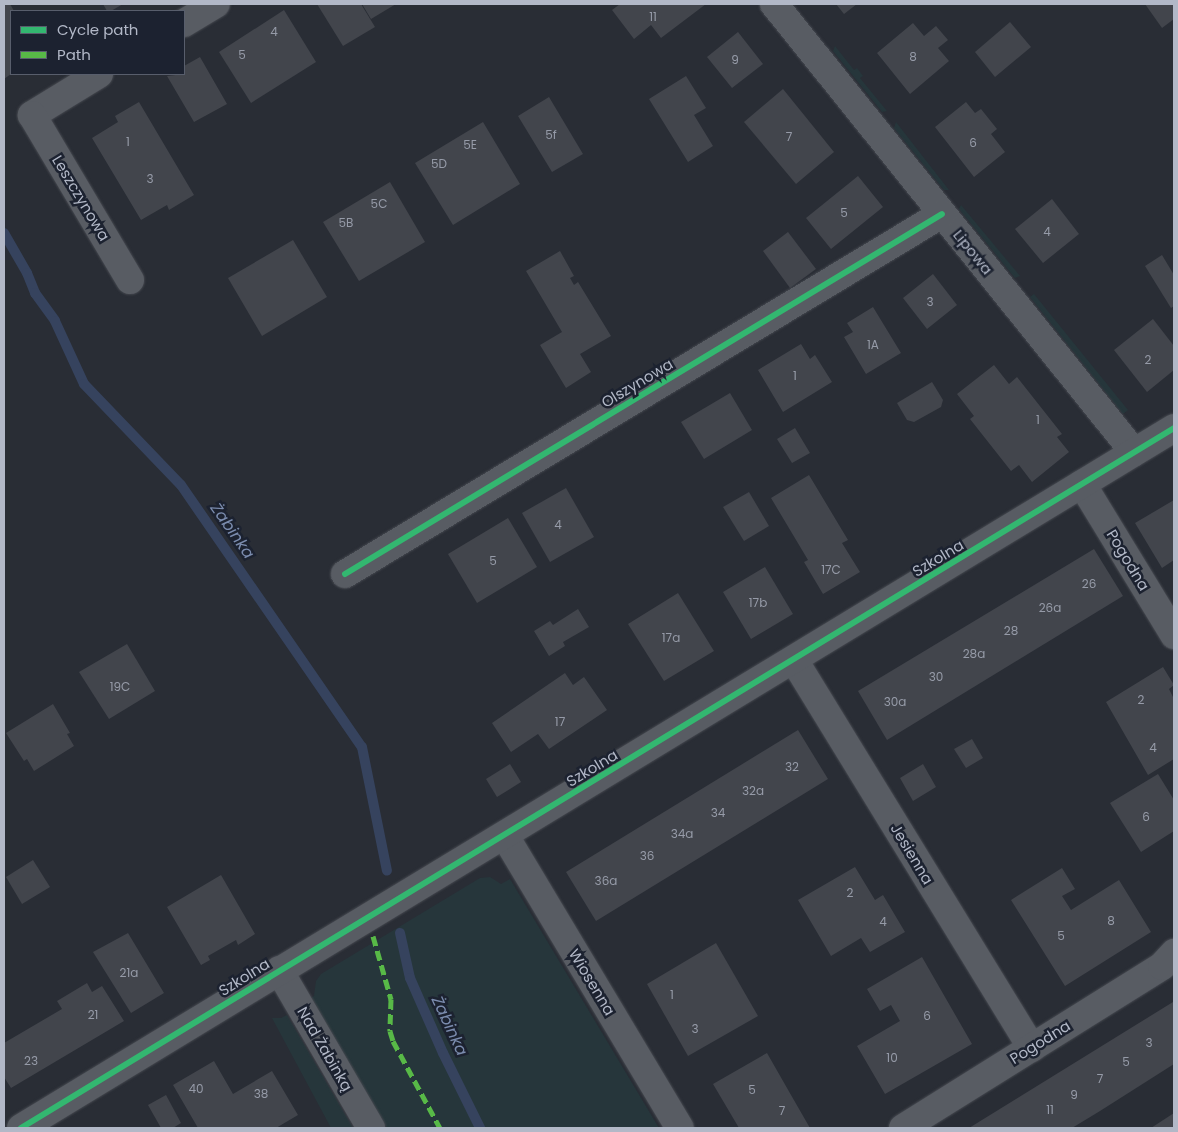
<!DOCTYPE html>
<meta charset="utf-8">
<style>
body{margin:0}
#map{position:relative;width:1178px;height:1132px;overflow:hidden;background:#292d35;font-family:Poppins,sans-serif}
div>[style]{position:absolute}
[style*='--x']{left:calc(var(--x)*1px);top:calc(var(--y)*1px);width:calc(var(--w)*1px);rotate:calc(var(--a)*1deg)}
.green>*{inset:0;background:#26363b}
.stream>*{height:10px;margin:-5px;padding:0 5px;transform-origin:5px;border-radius:5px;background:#36435e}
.building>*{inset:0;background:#42454c}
.roads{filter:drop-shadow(0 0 1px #45484f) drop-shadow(0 0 1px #45484f)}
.minor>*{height:28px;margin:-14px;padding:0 14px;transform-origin:14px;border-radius:14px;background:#585c63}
.quiet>*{height:5px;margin-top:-2.5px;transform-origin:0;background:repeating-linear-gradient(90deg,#58b947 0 10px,transparent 0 15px)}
.cycleway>*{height:6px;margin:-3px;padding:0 3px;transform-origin:3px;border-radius:3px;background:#33b770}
span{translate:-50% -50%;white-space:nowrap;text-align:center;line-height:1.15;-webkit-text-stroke:5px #1c2230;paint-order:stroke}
.number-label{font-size:12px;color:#969ba8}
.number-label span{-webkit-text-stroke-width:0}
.street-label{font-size:15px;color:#b2b8c7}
.water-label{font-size:16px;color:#7b8cae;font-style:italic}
.frame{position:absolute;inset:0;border:5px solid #b2b8c7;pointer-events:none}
.legend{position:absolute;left:10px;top:10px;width:175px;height:65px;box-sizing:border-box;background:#1c2230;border:1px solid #585e6c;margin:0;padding:6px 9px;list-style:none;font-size:15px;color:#b2b8c7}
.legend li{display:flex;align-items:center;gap:10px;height:25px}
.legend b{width:25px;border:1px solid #585e6c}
</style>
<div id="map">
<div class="green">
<i style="clip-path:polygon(835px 46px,854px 70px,857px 68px,863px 76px,860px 78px,887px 111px,882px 112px,833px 51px)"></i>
<i style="clip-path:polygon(896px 122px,949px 190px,944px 190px,894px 128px)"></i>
<i style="clip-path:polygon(961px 205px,1020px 276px,1015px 278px,959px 209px)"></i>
<i style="clip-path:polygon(1034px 294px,1128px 410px,1123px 414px,1030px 297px)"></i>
<i style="clip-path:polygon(490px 877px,501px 884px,510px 879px,659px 1128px,387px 1128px,339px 1053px,309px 999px,314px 996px,316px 981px,321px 974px,480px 878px)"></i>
<i style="clip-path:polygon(287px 1015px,353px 1128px,331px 1128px,272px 1018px,281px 1018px)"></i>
</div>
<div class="stream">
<i style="--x:4;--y:233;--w:46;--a:60.1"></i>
<i style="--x:27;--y:273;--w:22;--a:68"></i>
<i style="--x:35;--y:293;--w:34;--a:54"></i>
<i style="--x:55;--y:321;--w:69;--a:65.3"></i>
<i style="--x:84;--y:384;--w:140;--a:46.2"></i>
<i style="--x:181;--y:485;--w:318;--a:55.4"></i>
<i style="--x:362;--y:747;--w:126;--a:78.6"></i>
<i style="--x:400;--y:933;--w:46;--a:77.5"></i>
<i style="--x:410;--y:978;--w:82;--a:66.3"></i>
<i style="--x:443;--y:1053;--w:84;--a:63.7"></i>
</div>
<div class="building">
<i style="clip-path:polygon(4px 4px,10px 4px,14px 11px,11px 11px,11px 74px,4px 79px)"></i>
<i style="clip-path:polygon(103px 4px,123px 4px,111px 11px,107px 11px)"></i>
<i style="clip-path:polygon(317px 4px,361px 4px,375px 27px,343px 46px)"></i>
<i style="clip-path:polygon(362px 4px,396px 4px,371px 19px)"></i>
<i style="clip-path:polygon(620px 4px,706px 4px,661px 38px,651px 25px,634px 39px,612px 10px)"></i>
<i style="clip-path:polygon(836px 4px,857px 4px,844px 14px)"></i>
<i style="clip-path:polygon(1145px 4px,1174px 4px,1174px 19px,1162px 28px)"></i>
<i style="clip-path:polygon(284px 10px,316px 62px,251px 103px,219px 52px)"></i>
<i style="clip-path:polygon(1010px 22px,1031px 47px,995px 77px,975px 52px)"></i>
<i style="clip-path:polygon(913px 23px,924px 36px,936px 26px,948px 40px,938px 48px,949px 61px,910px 94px,877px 53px)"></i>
<i style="clip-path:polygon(738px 32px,763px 64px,732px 88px,707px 57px)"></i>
<i style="clip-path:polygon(200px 57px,227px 104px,194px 122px,167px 76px,184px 74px,184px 66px)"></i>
<i style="clip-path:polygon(686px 76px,706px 108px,694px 115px,713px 146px,688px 162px,649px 99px)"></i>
<i style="clip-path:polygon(783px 89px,834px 152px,796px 184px,744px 122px)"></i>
<i style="clip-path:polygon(549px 97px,583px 154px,552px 172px,518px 116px)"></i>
<i style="clip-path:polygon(139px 102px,194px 195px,169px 210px,167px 205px,141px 220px,92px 138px,118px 122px,115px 116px)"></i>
<i style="clip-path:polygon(966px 102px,975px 113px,981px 109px,997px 129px,991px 134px,1005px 152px,974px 177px,935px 127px)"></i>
<i style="clip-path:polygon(483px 122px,520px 184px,453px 225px,415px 163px)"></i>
<i style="clip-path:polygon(858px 176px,883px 207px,831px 249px,806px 218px)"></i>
<i style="clip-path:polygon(390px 182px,425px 242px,359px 281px,323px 222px)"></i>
<i style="clip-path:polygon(1052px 199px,1079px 234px,1043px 263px,1015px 229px)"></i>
<i style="clip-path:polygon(788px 232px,816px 269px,790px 288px,763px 251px)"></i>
<i style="clip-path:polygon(293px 240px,327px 297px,262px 336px,228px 278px)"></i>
<i style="clip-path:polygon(560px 251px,574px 276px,570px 278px,574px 285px,578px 282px,611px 336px,580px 354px,591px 372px,566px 388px,540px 345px,562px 332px,526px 271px)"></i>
<i style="clip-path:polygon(1162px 255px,1174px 275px,1174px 306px,1171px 308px,1145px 266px)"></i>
<i style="clip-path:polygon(933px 274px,957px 305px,927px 329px,903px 298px)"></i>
<i style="clip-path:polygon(873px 307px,901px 353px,866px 374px,844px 337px,853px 332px,847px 323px)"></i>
<i style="clip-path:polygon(1153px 319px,1174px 346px,1174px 370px,1147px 392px,1114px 350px)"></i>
<i style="clip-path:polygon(801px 344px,810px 359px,815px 355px,832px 382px,783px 412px,758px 370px)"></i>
<i style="clip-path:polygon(994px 365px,1009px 384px,1017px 377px,1062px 434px,1057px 437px,1069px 452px,1032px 482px,1019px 465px,1011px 471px,970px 419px,974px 416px,957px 394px)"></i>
<i style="clip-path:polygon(932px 382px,943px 400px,941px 407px,914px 422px,907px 420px,897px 403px)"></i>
<i style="clip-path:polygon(730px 393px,752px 430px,704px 459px,681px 422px)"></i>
<i style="clip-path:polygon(795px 428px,810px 453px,792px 463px,777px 439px)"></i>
<i style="clip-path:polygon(809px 475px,848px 540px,842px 543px,860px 572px,823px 594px,804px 562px,808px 560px,771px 498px)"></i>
<i style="clip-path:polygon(566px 488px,594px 537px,550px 562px,522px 513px)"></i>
<i style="clip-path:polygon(749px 492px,769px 526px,744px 541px,723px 507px)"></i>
<i style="clip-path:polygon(1174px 500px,1174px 560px,1162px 568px,1135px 523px)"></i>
<i style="clip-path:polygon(508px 518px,537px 567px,477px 603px,448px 554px)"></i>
<i style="clip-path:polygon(1094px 549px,1123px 596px,887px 740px,858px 691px)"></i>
<i style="clip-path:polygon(765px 567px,793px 614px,751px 639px,723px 592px)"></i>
<i style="clip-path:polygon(678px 593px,714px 651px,664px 681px,628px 624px)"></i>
<i style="clip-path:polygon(578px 609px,589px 627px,563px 642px,565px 646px,549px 656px,534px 631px,550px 621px,553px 625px)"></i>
<i style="clip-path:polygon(127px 644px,155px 691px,109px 719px,79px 672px)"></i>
<i style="clip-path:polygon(1163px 667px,1174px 685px,1169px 689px,1174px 699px,1174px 759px,1148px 775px,1106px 702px)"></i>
<i style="clip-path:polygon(565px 673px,573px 685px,584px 677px,607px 710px,549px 749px,538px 734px,511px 752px,492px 723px)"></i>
<i style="clip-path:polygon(53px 704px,70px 733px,67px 734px,74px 746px,34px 771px,27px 759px,24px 761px,6px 733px)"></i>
<i style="clip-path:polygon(798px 730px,828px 779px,596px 921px,566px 872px)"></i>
<i style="clip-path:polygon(972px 739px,983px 758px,966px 768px,954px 749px)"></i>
<i style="clip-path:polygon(510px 764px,521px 782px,497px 797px,486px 779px)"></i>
<i style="clip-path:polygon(923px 764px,936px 787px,913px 801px,900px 778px)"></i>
<i style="clip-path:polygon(1158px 774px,1174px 800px,1174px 831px,1141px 852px,1110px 803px)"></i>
<i style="clip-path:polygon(33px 860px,50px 887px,22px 904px,6px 877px)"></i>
<i style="clip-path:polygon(855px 867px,875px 900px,883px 895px,905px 932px,870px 952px,861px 938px,831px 956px,798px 900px)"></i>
<i style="clip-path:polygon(1062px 868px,1075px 889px,1062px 896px,1071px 910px,1119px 880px,1151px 932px,1065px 986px,1011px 900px)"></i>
<i style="clip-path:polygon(221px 875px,255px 934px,238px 945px,236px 940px,208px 956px,210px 960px,201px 965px,167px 907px)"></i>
<i style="clip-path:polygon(128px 933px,164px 993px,131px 1013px,93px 952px)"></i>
<i style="clip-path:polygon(716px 943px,758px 1016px,688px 1056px,647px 984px)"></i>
<i style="clip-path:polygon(922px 957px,972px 1044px,885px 1094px,857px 1046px,900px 1021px,891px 1005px,880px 1011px,867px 989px)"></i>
<i style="clip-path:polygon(87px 983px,92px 992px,102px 986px,124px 1021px,11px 1088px,4px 1077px,4px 1043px,62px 1009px,57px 1001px)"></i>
<i style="clip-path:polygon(1173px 1002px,1174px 1064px,1100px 1111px,1072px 1128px,969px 1128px)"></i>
<i style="clip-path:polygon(767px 1053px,791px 1095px,810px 1128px,739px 1128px,713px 1084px)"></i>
<i style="clip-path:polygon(214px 1061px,233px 1094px,272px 1071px,298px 1115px,276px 1128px,198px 1128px,173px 1085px)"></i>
<i style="clip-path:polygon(166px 1095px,181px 1123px,173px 1128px,161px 1128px,148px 1105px)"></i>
<i style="clip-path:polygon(1174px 1113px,1174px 1128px,1151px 1128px)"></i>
</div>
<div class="roads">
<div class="minor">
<i style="--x:774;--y:4;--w:575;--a:51.22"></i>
<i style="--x:184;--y:23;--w:37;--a:-31"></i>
<i style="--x:99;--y:74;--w:79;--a:148.5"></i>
<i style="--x:32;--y:115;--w:192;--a:59.3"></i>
<i style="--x:1082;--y:484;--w:177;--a:58.6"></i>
<i style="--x:345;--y:574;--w:697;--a:-31.09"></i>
<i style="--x:794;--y:660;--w:455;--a:58.5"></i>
<i style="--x:505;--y:836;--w:340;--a:59.1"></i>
<i style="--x:279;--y:970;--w:183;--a:59.8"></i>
<i style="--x:21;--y:1128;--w:1349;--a:-31.26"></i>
<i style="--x:903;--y:1128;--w:305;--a:-32"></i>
<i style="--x:1162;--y:966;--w:18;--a:-47"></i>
</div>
</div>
<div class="quiet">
<i style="--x:373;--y:936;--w:66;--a:74.1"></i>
<i style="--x:391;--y:999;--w:32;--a:92"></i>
<i style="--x:390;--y:1031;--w:10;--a:73"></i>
<i style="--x:393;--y:1041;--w:99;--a:61.6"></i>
</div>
<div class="cycleway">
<i style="--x:345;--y:574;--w:697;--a:-31.09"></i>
<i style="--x:21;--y:1128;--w:1349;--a:-31.26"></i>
</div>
<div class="number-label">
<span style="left:653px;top:17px">11</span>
<span style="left:274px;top:32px">4</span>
<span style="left:242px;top:55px">5</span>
<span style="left:913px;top:57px">8</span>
<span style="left:735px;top:60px">9</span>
<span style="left:551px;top:135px">5f</span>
<span style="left:789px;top:137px">7</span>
<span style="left:128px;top:142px">1</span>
<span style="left:973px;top:143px">6</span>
<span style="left:470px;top:145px">5E</span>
<span style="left:439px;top:164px">5D</span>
<span style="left:150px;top:179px">3</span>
<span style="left:379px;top:204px">5C</span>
<span style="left:844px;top:213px">5</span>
<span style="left:346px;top:223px">5B</span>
<span style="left:1047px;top:232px">4</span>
<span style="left:930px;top:302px">3</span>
<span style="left:873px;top:345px">1A</span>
<span style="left:1148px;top:360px">2</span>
<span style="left:795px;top:376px">1</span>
<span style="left:1038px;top:420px">1</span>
<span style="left:558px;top:525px">4</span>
<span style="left:493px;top:561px">5</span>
<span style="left:831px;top:570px">17C</span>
<span style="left:1089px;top:584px">26</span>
<span style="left:758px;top:603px">17b</span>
<span style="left:1050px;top:608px">26a</span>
<span style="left:1011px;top:631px">28</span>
<span style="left:671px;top:638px">17a</span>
<span style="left:974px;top:654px">28a</span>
<span style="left:936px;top:677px">30</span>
<span style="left:120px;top:687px">19C</span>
<span style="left:1141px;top:700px">2</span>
<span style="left:895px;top:702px">30a</span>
<span style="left:560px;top:722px">17</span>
<span style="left:1153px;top:748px">4</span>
<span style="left:792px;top:767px">32</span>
<span style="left:753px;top:791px">32a</span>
<span style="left:718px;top:813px">34</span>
<span style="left:1146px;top:817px">6</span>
<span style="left:682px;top:834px">34a</span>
<span style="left:647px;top:856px">36</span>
<span style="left:606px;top:881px">36a</span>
<span style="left:850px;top:893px">2</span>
<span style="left:1111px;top:921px">8</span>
<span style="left:883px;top:922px">4</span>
<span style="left:1061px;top:936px">5</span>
<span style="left:129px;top:973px">21a</span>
<span style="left:672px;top:995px">1</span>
<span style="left:93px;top:1015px">21</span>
<span style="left:927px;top:1016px">6</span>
<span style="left:695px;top:1029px">3</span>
<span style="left:1149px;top:1043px">3</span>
<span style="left:892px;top:1058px">10</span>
<span style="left:31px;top:1061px">23</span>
<span style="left:1126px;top:1062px">5</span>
<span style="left:1100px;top:1079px">7</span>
<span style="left:196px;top:1089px">40</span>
<span style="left:752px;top:1090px">5</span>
<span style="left:261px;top:1094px">38</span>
<span style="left:1074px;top:1095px">9</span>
<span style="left:1050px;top:1110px">11</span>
<span style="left:782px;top:1111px">7</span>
</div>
<div class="street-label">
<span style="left:81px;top:198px;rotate:59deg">Leszczynowa</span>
<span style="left:973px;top:252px;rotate:51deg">Lipowa</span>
<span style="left:637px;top:383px;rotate:-31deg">Olszynowa</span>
<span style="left:938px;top:558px;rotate:-31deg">Szkolna</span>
<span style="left:1128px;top:560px;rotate:59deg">Pogodna</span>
<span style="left:592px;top:768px;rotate:-31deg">Szkolna</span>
<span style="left:912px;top:854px;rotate:59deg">Jesienna</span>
<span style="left:244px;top:977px;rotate:-32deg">Szkolna</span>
<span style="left:592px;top:982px;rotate:59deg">Wiosenna</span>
<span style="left:1040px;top:1042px;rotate:-32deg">Pogodna</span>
<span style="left:325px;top:1049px;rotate:60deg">Nad Żabinką</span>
</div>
<div class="water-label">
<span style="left:232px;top:531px;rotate:55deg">Żabinka</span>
<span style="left:449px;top:1026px;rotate:65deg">Żabinka</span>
</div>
<div class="frame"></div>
<ul class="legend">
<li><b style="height:6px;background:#33b770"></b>Cycle path</li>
<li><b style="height:6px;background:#58b947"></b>Path</li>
</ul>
</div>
